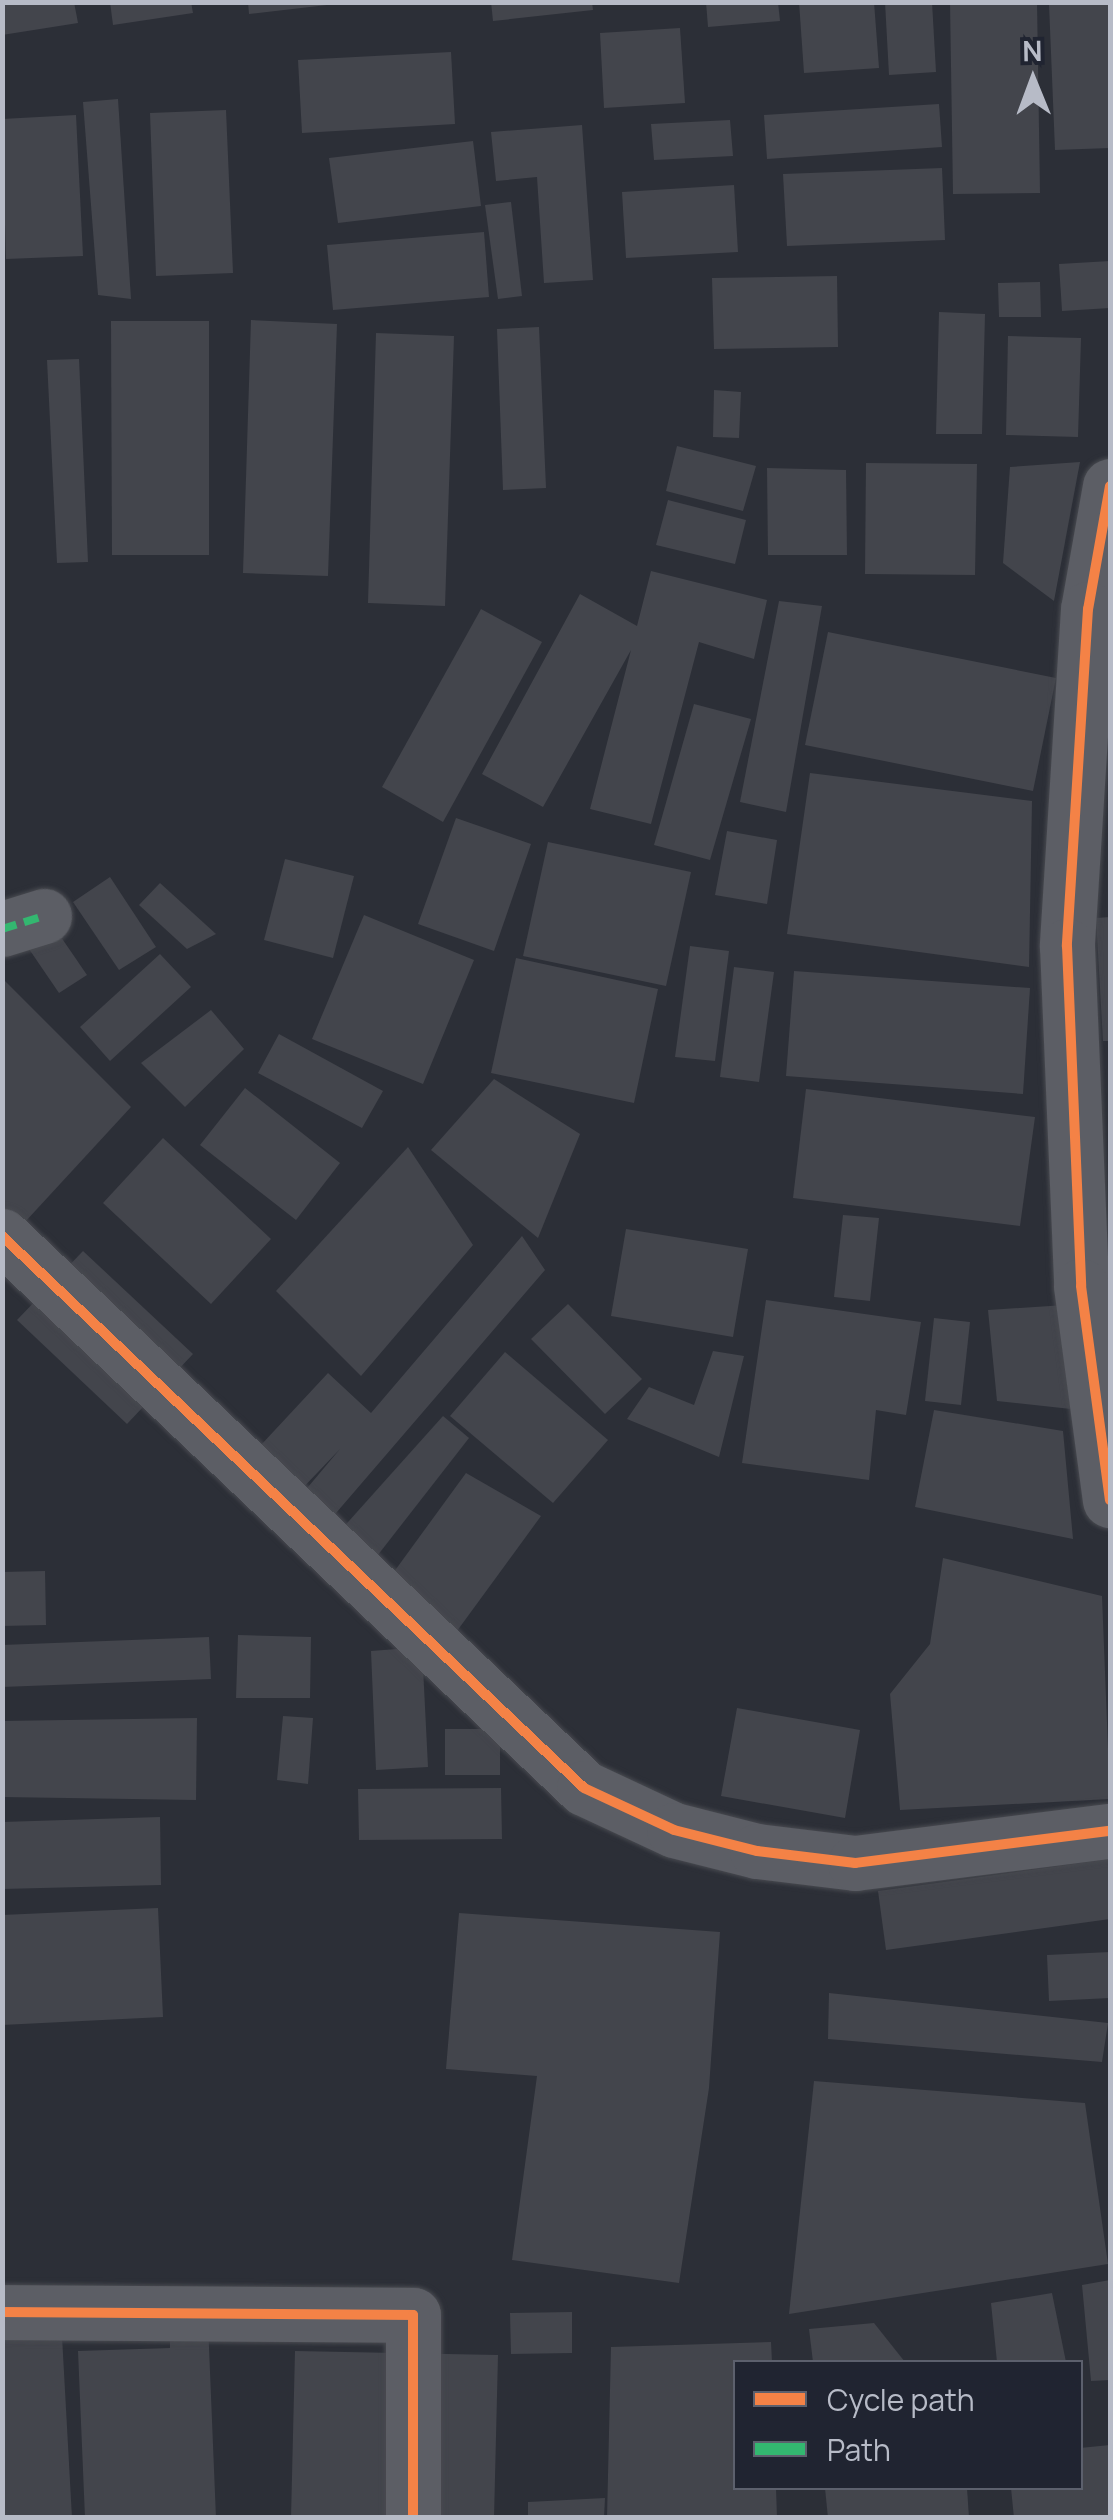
<!DOCTYPE html>
<style>
body{margin:0}
#map{position:relative;width:1113px;height:2520px;overflow:hidden;background:#2c2f37;font-family:Manrope,sans-serif}
div>[style]{position:absolute}
[style*='--x']{left:calc(var(--x)*1px);top:calc(var(--y)*1px);width:calc(var(--w)*1px);rotate:calc(var(--a)*1deg)}
.building>*{inset:0;background:#43454c}
.roads{filter:drop-shadow(0 0 2px #484a50) drop-shadow(0 0 2px #484a50)}
.minor>*{height:55px;margin:-27.5px;padding:0 27.5px;transform-origin:27.5px;border-radius:27.5px;background:#5c5e65}
.quiet>*{height:8px;margin-top:-4px;transform-origin:0;background:repeating-linear-gradient(90deg,#33b770 0 15px,transparent 0 23px)}
.cycleway>*{height:10px;margin:-5px;padding:0 5px;transform-origin:5px;border-radius:5px;background:#f48246}
span{translate:-50% -50%;white-space:nowrap;text-align:center;line-height:1.15;-webkit-text-stroke:8px #202431;paint-order:stroke}
.frame{position:absolute;inset:0;border:5px solid #b7bbc7;pointer-events:none}
.legend{position:absolute;left:733px;top:2360px;width:350px;height:130px;box-sizing:border-box;background:#202431;border:2px solid #5c606d;margin:0;padding:12px 18px;list-style:none;font-size:30px;color:#b7bbc7}
.legend li{display:flex;align-items:center;gap:20px;height:50px}
.legend b{width:50px;border:2px solid #5c606d}
.north{position:absolute;left:983px;top:30px;width:100px;height:100px;-webkit-text-stroke:8px #202431;paint-order:stroke;rotate:359deg;font-size:28px;font-weight:700;line-height:40px;text-align:center;color:#b7bbc7}
.north::after{content:'';display:block;margin:auto;width:35px;height:45px;background:#b7bbc7;clip-path:polygon(50% 0,100% 100%,50% 72%,0 100%)}
</style>
<div id="map">
<div class="building">
<i style="clip-path:polygon(2px 2px,74px 2px,78px 23px,2px 35px)"></i>
<i style="clip-path:polygon(110px 2px,191px 2px,193px 13px,113px 25px)"></i>
<i style="clip-path:polygon(248px 2px,327px 2px,327px 5px,249px 14px)"></i>
<i style="clip-path:polygon(491px 2px,592px 2px,593px 10px,493px 21px)"></i>
<i style="clip-path:polygon(706px 2px,778px 2px,780px 21px,708px 27px)"></i>
<i style="clip-path:polygon(799px 2px,874px 2px,879px 68px,804px 73px)"></i>
<i style="clip-path:polygon(885px 2px,932px 2px,936px 72px,889px 75px)"></i>
<i style="clip-path:polygon(950px 2px,1037px 2px,1040px 193px,953px 194px)"></i>
<i style="clip-path:polygon(1110px 2px,1110px 148px,1055px 150px,1049px 4px)"></i>
<i style="clip-path:polygon(680px 28px,685px 103px,604px 108px,600px 33px)"></i>
<i style="clip-path:polygon(451px 52px,455px 124px,302px 133px,298px 60px)"></i>
<i style="clip-path:polygon(118px 99px,131px 299px,98px 295px,83px 102px)"></i>
<i style="clip-path:polygon(939px 104px,942px 147px,767px 159px,764px 115px)"></i>
<i style="clip-path:polygon(226px 110px,233px 273px,156px 276px,150px 113px)"></i>
<i style="clip-path:polygon(76px 115px,83px 256px,6px 259px,2px 119px)"></i>
<i style="clip-path:polygon(730px 120px,733px 156px,654px 160px,651px 124px)"></i>
<i style="clip-path:polygon(582px 125px,593px 280px,544px 283px,537px 177px,496px 181px,491px 132px)"></i>
<i style="clip-path:polygon(473px 141px,481px 206px,338px 223px,329px 158px)"></i>
<i style="clip-path:polygon(942px 168px,945px 240px,787px 246px,783px 174px)"></i>
<i style="clip-path:polygon(734px 185px,738px 252px,626px 258px,622px 192px)"></i>
<i style="clip-path:polygon(511px 202px,522px 296px,498px 299px,485px 205px)"></i>
<i style="clip-path:polygon(484px 232px,489px 297px,333px 310px,327px 245px)"></i>
<i style="clip-path:polygon(1110px 261px,1110px 308px,1062px 311px,1059px 264px)"></i>
<i style="clip-path:polygon(837px 276px,838px 347px,714px 349px,712px 278px)"></i>
<i style="clip-path:polygon(1040px 282px,1041px 317px,999px 317px,998px 283px)"></i>
<i style="clip-path:polygon(939px 312px,985px 314px,982px 434px,936px 434px)"></i>
<i style="clip-path:polygon(251px 320px,337px 324px,328px 576px,243px 573px)"></i>
<i style="clip-path:polygon(111px 321px,209px 321px,209px 555px,112px 555px)"></i>
<i style="clip-path:polygon(539px 327px,546px 488px,503px 490px,497px 329px)"></i>
<i style="clip-path:polygon(376px 333px,454px 336px,445px 606px,368px 603px)"></i>
<i style="clip-path:polygon(1008px 336px,1081px 338px,1078px 437px,1006px 435px)"></i>
<i style="clip-path:polygon(79px 359px,88px 562px,57px 563px,47px 360px)"></i>
<i style="clip-path:polygon(714px 390px,741px 392px,739px 438px,713px 437px)"></i>
<i style="clip-path:polygon(677px 446px,756px 466px,743px 511px,666px 491px)"></i>
<i style="clip-path:polygon(1080px 462px,1054px 601px,1003px 563px,1010px 467px)"></i>
<i style="clip-path:polygon(866px 463px,977px 464px,975px 575px,865px 574px)"></i>
<i style="clip-path:polygon(767px 468px,846px 470px,847px 555px,768px 555px)"></i>
<i style="clip-path:polygon(668px 500px,746px 520px,735px 564px,656px 545px)"></i>
<i style="clip-path:polygon(651px 571px,767px 600px,754px 659px,699px 642px,651px 824px,590px 809px,631px 650px,543px 807px,482px 774px,580px 594px,637px 626px)"></i>
<i style="clip-path:polygon(779px 601px,822px 606px,786px 812px,740px 802px)"></i>
<i style="clip-path:polygon(481px 609px,542px 642px,443px 822px,382px 787px)"></i>
<i style="clip-path:polygon(828px 632px,1056px 678px,1033px 791px,805px 745px)"></i>
<i style="clip-path:polygon(694px 704px,751px 719px,710px 860px,654px 845px)"></i>
<i style="clip-path:polygon(810px 773px,1032px 801px,1029px 967px,787px 934px)"></i>
<i style="clip-path:polygon(456px 818px,531px 844px,494px 951px,418px 924px)"></i>
<i style="clip-path:polygon(727px 831px,777px 840px,767px 904px,715px 895px)"></i>
<i style="clip-path:polygon(548px 842px,691px 872px,666px 986px,523px 956px)"></i>
<i style="clip-path:polygon(285px 859px,354px 876px,333px 958px,264px 940px)"></i>
<i style="clip-path:polygon(110px 877px,156px 947px,119px 970px,73px 902px)"></i>
<i style="clip-path:polygon(160px 883px,216px 934px,187px 949px,139px 905px)"></i>
<i style="clip-path:polygon(364px 915px,474px 960px,423px 1084px,312px 1039px)"></i>
<i style="clip-path:polygon(1110px 917px,1110px 1041px,1103px 1041px,1096px 918px)"></i>
<i style="clip-path:polygon(50px 921px,87px 975px,59px 993px,16px 930px)"></i>
<i style="clip-path:polygon(690px 946px,729px 951px,715px 1061px,675px 1057px)"></i>
<i style="clip-path:polygon(160px 954px,191px 987px,110px 1061px,80px 1027px)"></i>
<i style="clip-path:polygon(516px 958px,658px 989px,634px 1103px,491px 1073px)"></i>
<i style="clip-path:polygon(734px 967px,774px 972px,759px 1082px,720px 1077px)"></i>
<i style="clip-path:polygon(794px 971px,1030px 988px,1023px 1094px,786px 1076px)"></i>
<i style="clip-path:polygon(2px 978px,131px 1107px,13px 1235px,2px 1227px)"></i>
<i style="clip-path:polygon(211px 1010px,244px 1049px,185px 1107px,141px 1063px)"></i>
<i style="clip-path:polygon(279px 1034px,383px 1091px,362px 1128px,258px 1073px)"></i>
<i style="clip-path:polygon(494px 1079px,580px 1134px,538px 1238px,431px 1150px)"></i>
<i style="clip-path:polygon(245px 1088px,340px 1163px,296px 1220px,200px 1145px)"></i>
<i style="clip-path:polygon(806px 1089px,1035px 1117px,1020px 1226px,793px 1198px)"></i>
<i style="clip-path:polygon(163px 1138px,271px 1239px,211px 1304px,103px 1203px)"></i>
<i style="clip-path:polygon(408px 1147px,473px 1245px,361px 1376px,276px 1291px)"></i>
<i style="clip-path:polygon(843px 1215px,879px 1218px,870px 1301px,834px 1297px)"></i>
<i style="clip-path:polygon(626px 1229px,748px 1249px,733px 1337px,611px 1316px)"></i>
<i style="clip-path:polygon(522px 1236px,545px 1270px,318px 1534px,287px 1512px,340px 1449px,276px 1516px,232px 1476px,328px 1373px,371px 1413px)"></i>
<i style="clip-path:polygon(83px 1251px,193px 1354px,127px 1424px,17px 1320px)"></i>
<i style="clip-path:polygon(766px 1300px,921px 1322px,906px 1415px,876px 1410px,869px 1480px,742px 1463px)"></i>
<i style="clip-path:polygon(568px 1304px,642px 1379px,605px 1414px,531px 1339px)"></i>
<i style="clip-path:polygon(1065px 1305px,1071px 1409px,997px 1401px,988px 1310px)"></i>
<i style="clip-path:polygon(934px 1318px,970px 1322px,961px 1405px,925px 1401px)"></i>
<i style="clip-path:polygon(713px 1351px,744px 1356px,719px 1457px,627px 1419px,649px 1387px,694px 1405px)"></i>
<i style="clip-path:polygon(505px 1352px,608px 1440px,553px 1503px,450px 1416px)"></i>
<i style="clip-path:polygon(934px 1410px,1063px 1431px,1073px 1539px,915px 1507px)"></i>
<i style="clip-path:polygon(443px 1416px,469px 1438px,374px 1560px,340px 1531px)"></i>
<i style="clip-path:polygon(466px 1473px,541px 1516px,457px 1631px,388px 1580px)"></i>
<i style="clip-path:polygon(943px 1558px,1102px 1596px,1110px 1799px,900px 1810px,890px 1694px,930px 1644px)"></i>
<i style="clip-path:polygon(45px 1571px,46px 1625px,2px 1626px,2px 1572px)"></i>
<i style="clip-path:polygon(238px 1635px,311px 1637px,310px 1698px,236px 1698px)"></i>
<i style="clip-path:polygon(209px 1637px,211px 1679px,2px 1687px,2px 1645px)"></i>
<i style="clip-path:polygon(422px 1647px,428px 1767px,376px 1770px,371px 1651px)"></i>
<i style="clip-path:polygon(737px 1708px,860px 1730px,845px 1818px,721px 1796px)"></i>
<i style="clip-path:polygon(283px 1716px,313px 1718px,308px 1784px,277px 1780px)"></i>
<i style="clip-path:polygon(197px 1718px,196px 1800px,2px 1797px,2px 1721px)"></i>
<i style="clip-path:polygon(445px 1729px,500px 1729px,500px 1775px,445px 1775px)"></i>
<i style="clip-path:polygon(501px 1788px,502px 1839px,359px 1840px,358px 1789px)"></i>
<i style="clip-path:polygon(160px 1817px,161px 1885px,2px 1889px,2px 1822px)"></i>
<i style="clip-path:polygon(1110px 1859px,1110px 1919px,886px 1950px,878px 1891px)"></i>
<i style="clip-path:polygon(158px 1908px,163px 2017px,2px 2025px,2px 1915px)"></i>
<i style="clip-path:polygon(459px 1913px,720px 1932px,709px 2088px,679px 2283px,512px 2260px,537px 2076px,446px 2069px)"></i>
<i style="clip-path:polygon(1110px 1952px,1110px 1998px,1049px 2001px,1047px 1955px)"></i>
<i style="clip-path:polygon(829px 1993px,1108px 2023px,1102px 2062px,828px 2039px)"></i>
<i style="clip-path:polygon(814px 2081px,1085px 2103px,1108px 2264px,789px 2314px)"></i>
<i style="clip-path:polygon(1110px 2280px,1110px 2380px,1091px 2381px,1082px 2285px)"></i>
<i style="clip-path:polygon(1052px 2293px,1066px 2362px,997px 2362px,991px 2303px)"></i>
<i style="clip-path:polygon(572px 2312px,572px 2353px,511px 2354px,510px 2313px)"></i>
<i style="clip-path:polygon(2px 2318px,61px 2318px,72px 2518px,2px 2518px)"></i>
<i style="clip-path:polygon(208px 2323px,216px 2518px,85px 2518px,78px 2351px,170px 2348px,170px 2325px)"></i>
<i style="clip-path:polygon(874px 2323px,905px 2362px,813px 2362px,809px 2329px)"></i>
<i style="clip-path:polygon(771px 2342px,772px 2362px,736px 2362px,736px 2488px,776px 2488px,777px 2518px,607px 2518px,611px 2347px)"></i>
<i style="clip-path:polygon(295px 2351px,498px 2355px,494px 2518px,291px 2518px)"></i>
<i style="clip-path:polygon(1110px 2445px,1110px 2518px,1014px 2518px,1011px 2488px,1080px 2488px,1080px 2448px)"></i>
<i style="clip-path:polygon(825px 2488px,967px 2488px,969px 2518px,828px 2518px)"></i>
<i style="clip-path:polygon(605px 2498px,604px 2518px,528px 2518px,528px 2502px)"></i>
</div>
<div class="roads">
<div class="minor">
<i style="--x:1110;--y:486;--w:125;--a:100.1"></i>
<i style="--x:1088;--y:609;--w:338;--a:93.6"></i>
<i style="--x:1067;--y:946;--w:340;--a:87.6"></i>
<i style="--x:1081;--y:1286;--w:216;--a:82.3"></i>
<i style="--x:2;--y:929;--w:44;--a:-17.2"></i>
<i style="--x:2;--y:1236;--w:802;--a:43.48"></i>
<i style="--x:584;--y:1788;--w:99;--a:25"></i>
<i style="--x:674;--y:1830;--w:86;--a:14.2"></i>
<i style="--x:757;--y:1851;--w:99;--a:7"></i>
<i style="--x:855;--y:1863;--w:257;--a:-7.2"></i>
<i style="--x:2;--y:2312;--w:411;--a:0.4"></i>
<i style="--x:413;--y:2315;--w:203;--a:90"></i>
</div>
</div>
<div class="quiet">
<i style="--x:2;--y:929;--w:44;--a:-17.2"></i>
</div>
<div class="cycleway">
<i style="--x:1110;--y:486;--w:125;--a:100.1"></i>
<i style="--x:1088;--y:609;--w:338;--a:93.6"></i>
<i style="--x:1067;--y:946;--w:340;--a:87.6"></i>
<i style="--x:1081;--y:1286;--w:216;--a:82.3"></i>
<i style="--x:2;--y:1236;--w:802;--a:43.48"></i>
<i style="--x:584;--y:1788;--w:99;--a:25"></i>
<i style="--x:674;--y:1830;--w:86;--a:14.2"></i>
<i style="--x:757;--y:1851;--w:99;--a:7"></i>
<i style="--x:855;--y:1863;--w:257;--a:-7.2"></i>
<i style="--x:2;--y:2312;--w:411;--a:0.4"></i>
<i style="--x:413;--y:2315;--w:203;--a:90"></i>
</div>
<div class="frame"></div>
<ul class="legend">
<li><b style="height:12px;background:#f48246"></b>Cycle path</li>
<li><b style="height:12px;background:#33b770"></b>Path</li>
</ul>
<div class="north">N</div>
</div>
